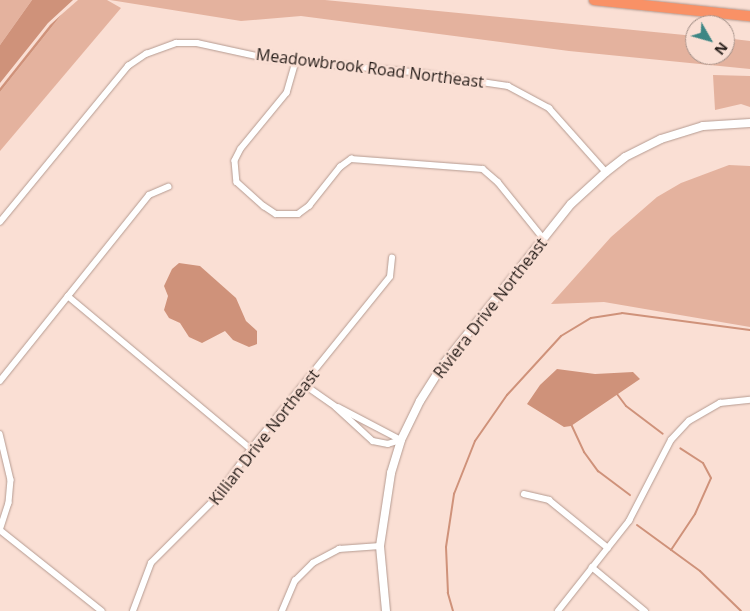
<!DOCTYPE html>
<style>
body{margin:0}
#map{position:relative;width:750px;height:611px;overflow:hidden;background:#fadfd4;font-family:"Open Sans",sans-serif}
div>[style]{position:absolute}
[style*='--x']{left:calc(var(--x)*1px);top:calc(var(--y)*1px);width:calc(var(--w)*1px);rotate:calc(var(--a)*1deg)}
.green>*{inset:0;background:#e4b29e}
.water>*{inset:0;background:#cf927a}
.stream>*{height:2px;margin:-1px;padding:0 1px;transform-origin:1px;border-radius:1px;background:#cf927a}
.roads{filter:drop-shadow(0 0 1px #b59b91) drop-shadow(0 0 1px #b59b91)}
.street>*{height:5.5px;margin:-2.75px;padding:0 2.75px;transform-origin:2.75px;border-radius:2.75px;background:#fff}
.secondary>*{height:8px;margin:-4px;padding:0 4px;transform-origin:4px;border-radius:4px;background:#fff}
.highway>*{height:10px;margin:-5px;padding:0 5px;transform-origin:5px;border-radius:5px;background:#f99166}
span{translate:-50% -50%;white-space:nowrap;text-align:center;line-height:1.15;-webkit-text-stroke:5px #fadfd4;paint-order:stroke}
.street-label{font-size:16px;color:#251c18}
.north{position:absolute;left:685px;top:15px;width:50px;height:50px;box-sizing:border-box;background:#fadfd4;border:1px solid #a59189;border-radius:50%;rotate:128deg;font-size:14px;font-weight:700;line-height:20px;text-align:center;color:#251c18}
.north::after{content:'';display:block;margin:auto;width:18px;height:22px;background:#3d8684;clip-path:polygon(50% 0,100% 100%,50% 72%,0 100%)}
</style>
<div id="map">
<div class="green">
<i style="clip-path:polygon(0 0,32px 0,0 45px)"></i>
<i style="clip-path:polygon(78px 0,107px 0,121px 8px,0 151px,0 92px,62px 14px)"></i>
<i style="clip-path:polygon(110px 0,325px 0,695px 36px,695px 55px,725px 55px,725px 38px,750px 41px,750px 69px,569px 51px,301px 16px,241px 21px)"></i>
<i style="clip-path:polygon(713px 75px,750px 76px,750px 107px,741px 104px,715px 110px)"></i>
<i style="clip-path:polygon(729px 165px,750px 166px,750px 327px,604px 302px,551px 304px,611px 237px,657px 197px,681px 183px)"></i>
</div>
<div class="water">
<i style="clip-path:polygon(32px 0,73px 0,48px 23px,0 83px,0 45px)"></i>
<i style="clip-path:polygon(62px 14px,0 92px,0 88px,50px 25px)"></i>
<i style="clip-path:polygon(179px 263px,200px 266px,236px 298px,246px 321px,257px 331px,257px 344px,249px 347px,233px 340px,225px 331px,202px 343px,189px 337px,180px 323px,169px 318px,164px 310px,168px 296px,164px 286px,172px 269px)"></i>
<i style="clip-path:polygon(557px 369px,595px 374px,633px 372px,640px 379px,571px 426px,564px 427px,527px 404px,540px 385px)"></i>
</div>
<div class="stream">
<i style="--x:617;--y:394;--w:15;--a:53"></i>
<i style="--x:626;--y:406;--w:46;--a:37.1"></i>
<i style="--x:571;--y:424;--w:31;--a:65"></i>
<i style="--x:584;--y:452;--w:24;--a:54"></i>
<i style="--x:598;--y:471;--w:40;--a:37"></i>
<i style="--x:637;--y:525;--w:78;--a:36.1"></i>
<i style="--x:700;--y:571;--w:57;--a:44.3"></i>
<i style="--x:671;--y:550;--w:43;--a:-56.3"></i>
<i style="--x:695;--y:514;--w:39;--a:-66"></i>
<i style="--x:711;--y:478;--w:17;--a:-118"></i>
<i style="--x:703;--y:463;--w:27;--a:-147"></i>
<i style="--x:453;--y:611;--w:19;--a:-106"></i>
<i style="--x:448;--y:593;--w:46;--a:-92.5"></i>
<i style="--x:446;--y:547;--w:54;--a:-81.4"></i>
<i style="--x:454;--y:494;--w:57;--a:-68.4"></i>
<i style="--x:475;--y:441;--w:56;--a:-55.2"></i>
<i style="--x:507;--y:395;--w:80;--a:-47.5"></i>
<i style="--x:561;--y:336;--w:35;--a:-31"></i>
<i style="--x:591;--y:318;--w:31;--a:-9"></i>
<i style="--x:622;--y:313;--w:129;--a:7.6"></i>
</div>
<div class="roads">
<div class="street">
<i style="--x:296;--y:62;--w:32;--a:106"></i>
<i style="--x:287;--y:93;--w:72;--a:129.4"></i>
<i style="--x:241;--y:149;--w:13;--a:117"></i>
<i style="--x:235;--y:161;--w:21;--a:85"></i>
<i style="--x:237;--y:182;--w:36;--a:42"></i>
<i style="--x:264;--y:206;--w:14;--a:34"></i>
<i style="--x:276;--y:214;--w:22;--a:0"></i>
<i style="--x:298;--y:214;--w:14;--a:-36"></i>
<i style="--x:309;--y:206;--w:50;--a:-51.5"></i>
<i style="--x:340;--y:167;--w:14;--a:-36"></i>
<i style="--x:351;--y:159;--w:132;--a:4.3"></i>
<i style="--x:483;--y:169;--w:20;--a:41"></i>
<i style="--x:498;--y:182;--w:73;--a:51.1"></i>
<i style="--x:0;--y:222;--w:202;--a:-50.6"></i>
<i style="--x:128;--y:66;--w:22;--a:-34"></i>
<i style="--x:146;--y:54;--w:32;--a:-20"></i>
<i style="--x:176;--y:43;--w:21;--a:0"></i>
<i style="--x:197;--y:43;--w:71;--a:12.3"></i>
<i style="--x:266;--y:58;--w:156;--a:5.5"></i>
<i style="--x:421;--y:73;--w:88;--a:8.5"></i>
<i style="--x:508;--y:86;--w:47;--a:28.2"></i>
<i style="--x:549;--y:108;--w:86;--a:48.3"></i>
<i style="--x:68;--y:296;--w:239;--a:39.9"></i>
<i style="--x:0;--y:381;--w:238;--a:-51.3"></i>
<i style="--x:149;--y:195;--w:21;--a:-23"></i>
<i style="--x:305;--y:385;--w:38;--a:35"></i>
<i style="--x:336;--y:407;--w:50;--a:42.6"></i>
<i style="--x:373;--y:441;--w:15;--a:11"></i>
<i style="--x:388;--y:444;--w:14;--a:-17"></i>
<i style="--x:338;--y:407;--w:71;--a:27.6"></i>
<i style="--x:0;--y:434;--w:47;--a:76.6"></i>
<i style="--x:11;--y:480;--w:23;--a:95"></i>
<i style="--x:9;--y:503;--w:29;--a:108"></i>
<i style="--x:524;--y:494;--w:26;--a:13"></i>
<i style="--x:549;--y:500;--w:76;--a:39.1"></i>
<i style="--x:0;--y:530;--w:130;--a:38.5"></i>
<i style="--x:592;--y:567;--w:69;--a:39.7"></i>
<i style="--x:133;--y:611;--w:51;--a:-69.4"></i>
<i style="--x:151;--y:563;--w:89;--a:-45"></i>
<i style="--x:214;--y:500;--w:63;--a:-54"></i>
<i style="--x:251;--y:449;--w:221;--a:-51.1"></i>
<i style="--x:390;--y:277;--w:19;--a:-84"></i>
<i style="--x:282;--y:611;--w:33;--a:-67"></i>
<i style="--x:295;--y:581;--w:25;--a:-45"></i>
<i style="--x:313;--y:563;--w:30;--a:-28"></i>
<i style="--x:339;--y:549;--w:41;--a:-4.2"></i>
<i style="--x:558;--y:611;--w:115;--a:-51.7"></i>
<i style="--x:629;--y:521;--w:91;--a:-62.6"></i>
<i style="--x:671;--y:440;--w:26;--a:-47"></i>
<i style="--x:689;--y:421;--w:36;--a:-30"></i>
<i style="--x:720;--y:403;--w:30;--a:-6"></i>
</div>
<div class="secondary">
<i style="--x:386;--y:611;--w:65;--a:-95.3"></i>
<i style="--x:380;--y:546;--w:74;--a:-81.4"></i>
<i style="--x:391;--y:473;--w:34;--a:-73"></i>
<i style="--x:401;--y:440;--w:43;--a:-64"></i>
<i style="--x:420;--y:401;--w:41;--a:-57.8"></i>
<i style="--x:442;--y:366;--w:207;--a:-51.5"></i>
<i style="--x:571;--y:204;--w:47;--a:-42.4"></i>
<i style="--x:606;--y:172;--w:24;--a:-38"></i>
<i style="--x:625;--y:157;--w:40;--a:-26.6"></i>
<i style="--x:661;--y:139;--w:44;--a:-17.2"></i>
<i style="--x:703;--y:126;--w:47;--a:-3.7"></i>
</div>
<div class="highway">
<i style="--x:594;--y:0;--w:157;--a:5.9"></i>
</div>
</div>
<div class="street-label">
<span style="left:370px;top:68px;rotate:7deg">Meadowbrook Road Northeast</span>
<span style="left:490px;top:308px;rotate:-52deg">Riviera Drive Northeast</span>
<span style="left:264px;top:437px;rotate:-52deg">Killian Drive Northeast</span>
</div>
<div class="north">N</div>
</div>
